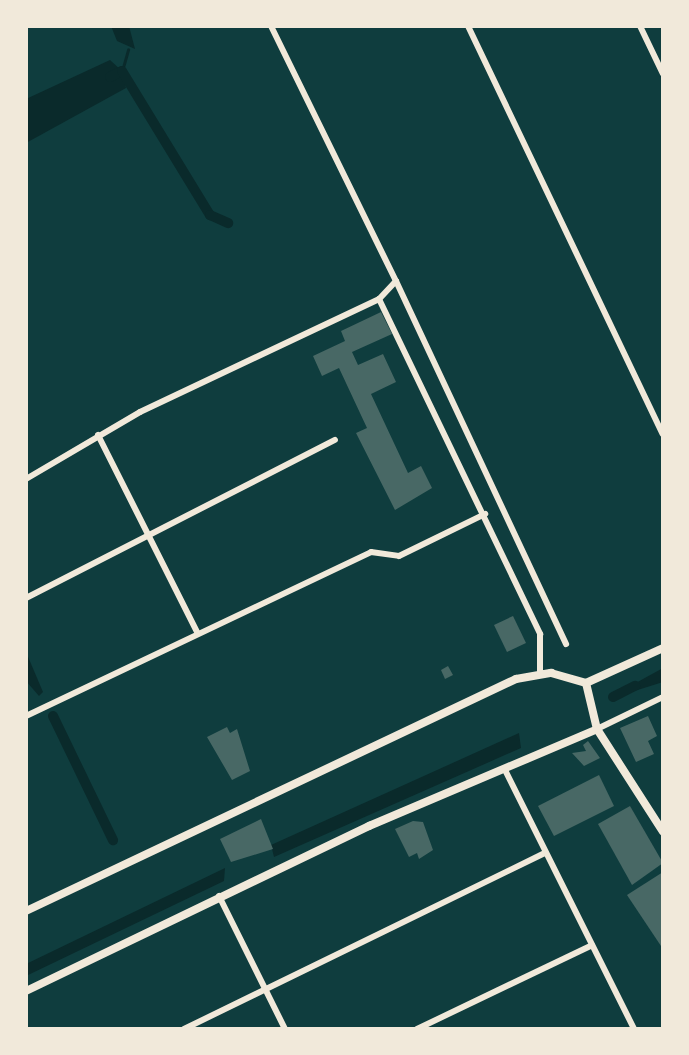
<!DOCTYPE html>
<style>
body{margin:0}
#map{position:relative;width:689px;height:1055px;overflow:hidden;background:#0f3d3e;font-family:"PT Sans Narrow",sans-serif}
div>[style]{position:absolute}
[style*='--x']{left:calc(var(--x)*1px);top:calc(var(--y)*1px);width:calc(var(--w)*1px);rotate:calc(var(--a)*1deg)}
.water>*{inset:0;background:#0a2a2b}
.stream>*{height:2.5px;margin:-1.25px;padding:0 1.25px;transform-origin:1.25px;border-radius:1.25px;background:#0a2a2b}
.canal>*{height:10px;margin:-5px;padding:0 5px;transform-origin:5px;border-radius:5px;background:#0a2a2b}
.building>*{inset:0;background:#486865}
.minor>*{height:6px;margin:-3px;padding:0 3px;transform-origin:3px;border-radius:3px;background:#f1e9da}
.tertiary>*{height:8px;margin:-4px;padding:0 4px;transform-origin:4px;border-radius:4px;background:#f1e9da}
span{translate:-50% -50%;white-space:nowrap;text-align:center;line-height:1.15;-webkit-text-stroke:5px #f1e9da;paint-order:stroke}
.frame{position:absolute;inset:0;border:28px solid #f1e9da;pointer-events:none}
</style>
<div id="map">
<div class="water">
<i style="clip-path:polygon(111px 26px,129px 26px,135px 49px,117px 41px)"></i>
<i style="clip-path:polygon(110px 60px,122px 71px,126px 88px,26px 143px,26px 99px)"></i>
<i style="clip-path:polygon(26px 652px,43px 692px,39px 696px,26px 681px)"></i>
<i style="clip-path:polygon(663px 668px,663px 682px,625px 694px,623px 690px)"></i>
<i style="clip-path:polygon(519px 733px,521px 748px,274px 857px,271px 845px)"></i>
<i style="clip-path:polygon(225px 868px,224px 881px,26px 976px,26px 964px)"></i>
</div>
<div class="stream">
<i style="--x:122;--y:71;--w:22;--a:-74"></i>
</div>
<div class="canal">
<i style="--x:110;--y:77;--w:13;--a:-27"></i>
<i style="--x:122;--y:71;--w:169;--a:58.6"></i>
<i style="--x:210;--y:215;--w:20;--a:24"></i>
<i style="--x:613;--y:697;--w:25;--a:-27"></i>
<i style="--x:53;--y:716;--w:138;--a:64.2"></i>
</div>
<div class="building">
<i style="clip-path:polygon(381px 312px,392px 334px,352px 352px,358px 365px,383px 354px,396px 382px,371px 394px,408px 473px,421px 466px,432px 488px,395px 510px,356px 433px,367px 428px,339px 368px,322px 376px,313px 356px,345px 341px,341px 331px)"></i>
<i style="clip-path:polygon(513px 616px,526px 643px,507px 652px,494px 625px)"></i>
<i style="clip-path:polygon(448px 666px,453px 675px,445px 679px,441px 670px)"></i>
<i style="clip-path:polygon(648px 716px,657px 736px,648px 741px,654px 754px,636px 762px,620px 728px)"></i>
<i style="clip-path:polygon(227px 727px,230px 733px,237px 729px,250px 771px,232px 780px,207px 737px)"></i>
<i style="clip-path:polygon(588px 741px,600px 758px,584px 766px,572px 753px,586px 751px,583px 745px)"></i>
<i style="clip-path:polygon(599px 775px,614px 806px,554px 836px,538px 806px)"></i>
<i style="clip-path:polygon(630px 806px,663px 863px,632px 885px,598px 824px)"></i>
<i style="clip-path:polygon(261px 819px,273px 849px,231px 862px,220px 839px)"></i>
<i style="clip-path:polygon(413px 821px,423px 822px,433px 850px,419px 859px,417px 853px,409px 857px,395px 829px)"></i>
<i style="clip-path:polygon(663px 872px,663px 949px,627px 895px)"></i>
</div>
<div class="minor">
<i style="--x:271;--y:26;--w:284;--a:63.9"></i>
<i style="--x:396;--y:281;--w:25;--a:133"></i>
<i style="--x:379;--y:299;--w:372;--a:64.3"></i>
<i style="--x:540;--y:634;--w:40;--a:90"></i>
<i style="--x:468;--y:26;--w:452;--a:64.5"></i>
<i style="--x:640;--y:26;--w:53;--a:64.4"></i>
<i style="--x:396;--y:281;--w:401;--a:64.9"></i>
<i style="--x:98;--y:435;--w:220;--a:63.3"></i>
<i style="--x:26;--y:479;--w:132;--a:-30.4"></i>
<i style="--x:140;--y:412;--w:264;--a:-25.3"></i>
<i style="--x:26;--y:598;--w:347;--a:-27.1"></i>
<i style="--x:26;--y:716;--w:382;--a:-25.4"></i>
<i style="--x:371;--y:552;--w:28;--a:8"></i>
<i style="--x:399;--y:556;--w:96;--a:-26"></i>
<i style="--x:597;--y:729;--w:73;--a:-25.9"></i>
<i style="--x:505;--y:770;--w:289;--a:63.5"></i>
<i style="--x:219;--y:896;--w:148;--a:63.6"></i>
<i style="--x:184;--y:1029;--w:402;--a:-26"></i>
<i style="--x:417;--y:1029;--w:194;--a:-25.6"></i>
</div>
<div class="tertiary">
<i style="--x:586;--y:683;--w:47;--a:76.6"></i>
<i style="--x:597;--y:729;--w:122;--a:57.3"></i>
<i style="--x:26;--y:911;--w:542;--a:-25.34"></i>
<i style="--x:516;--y:679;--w:36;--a:-10"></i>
<i style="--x:551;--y:673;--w:36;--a:16"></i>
<i style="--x:586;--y:683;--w:85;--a:-24.4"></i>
<i style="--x:26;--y:991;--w:381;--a:-25.7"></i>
<i style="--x:369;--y:826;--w:248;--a:-23"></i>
</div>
<div class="frame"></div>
</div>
